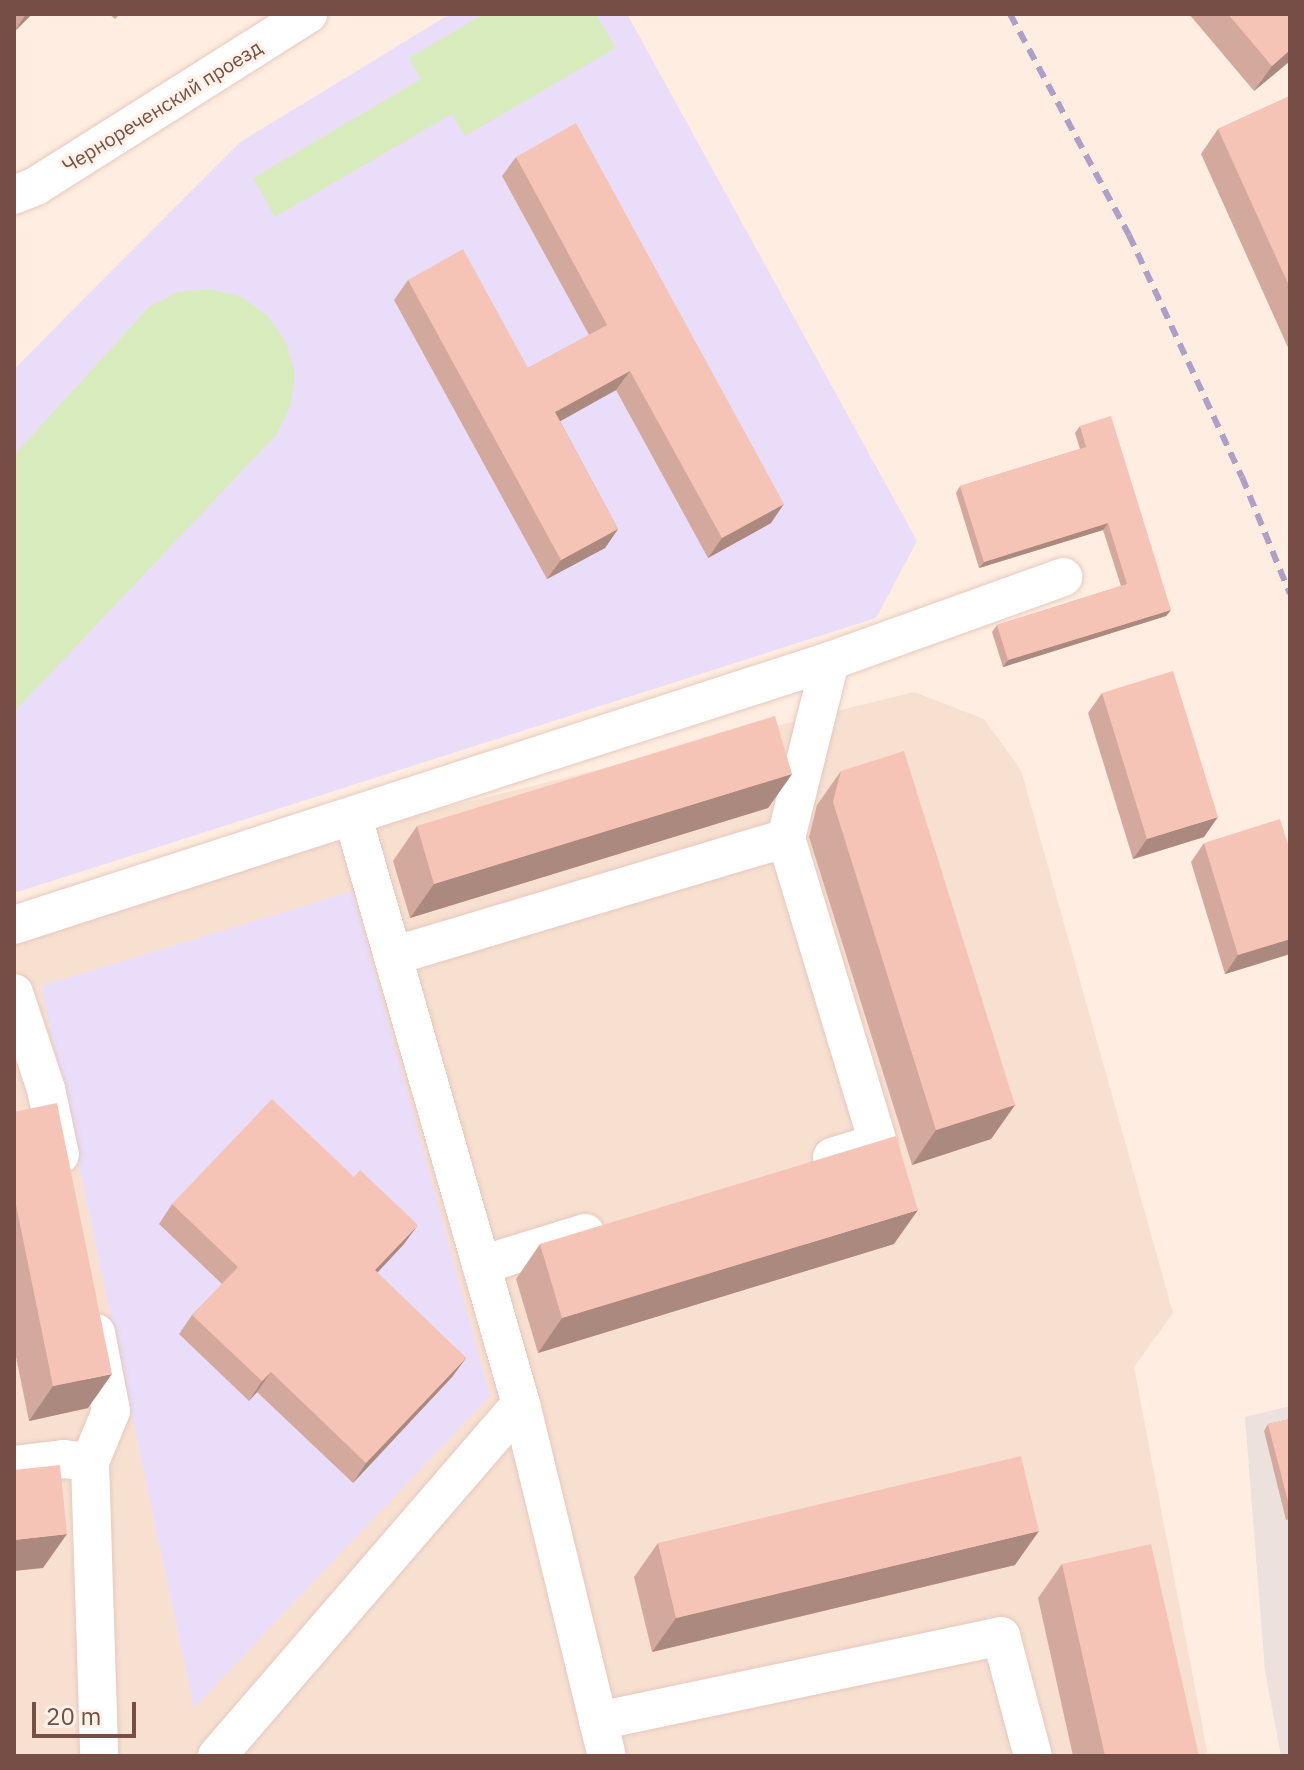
<!DOCTYPE html>
<meta charset="utf-8">
<style>
body{margin:0}
#map{position:relative;width:1304px;height:1770px;overflow:hidden;background:#feede0;font-family:"IBM Plex Sans",sans-serif}
div>[style]{position:absolute}
[style*='--x']{left:calc(var(--x)*1px);top:calc(var(--y)*1px);width:calc(var(--w)*1px);rotate:calc(var(--a)*1deg)}
.residential>*{inset:0;background:#f8e0d1}
.industrial>*{inset:0;background:#ece1dc}
.education>*{inset:0;background:#eaddfa}
.green>*{inset:0;background:#d9ecbe}
.roads{filter:drop-shadow(0 0 2px #e5c9be) drop-shadow(0 0 2px #e5c9be)}
.street>*{height:38px;margin:-19px;padding:0 19px;transform-origin:19px;border-radius:19px;background:#fff}
.rail>*{height:6px;margin-top:-3px;transform-origin:0;background:repeating-linear-gradient(90deg,#ae9fc8 0 12px,transparent 0 20px)}
.wall>*{inset:0;background:#d4a99d}
.shaded-wall>*{inset:0;background:#ac897f}
.building>*{inset:0;background:#f6c4b6}
span{translate:-50% -50%;white-space:nowrap;text-align:center;line-height:1.15;-webkit-text-stroke:6px #fff2e8;paint-order:stroke}
.street-label{font-size:20px;color:#774e45}
.frame{position:absolute;inset:0;border:16px solid #774e45;pointer-events:none}
.scale{position:absolute;left:32px;top:1702px;width:104px;height:36px;box-sizing:border-box;border:4px solid #774e45;border-top:0;padding-left:10px;font-size:24px;line-height:28px;white-space:nowrap;color:#774e45;-webkit-text-stroke:6px #fff2e8;paint-order:stroke}
</style>
<div id="map">
<div class="residential">
<i style="clip-path:polygon(914px 692px,984px 719px,1021px 770px,1173px 1313px,1134px 1367px,1208px 1756px,14px 1756px,14px 940px,333px 835px)"></i>
</div>
<div class="industrial">
<i style="clip-path:polygon(1290px 1406px,1290px 1756px,1281px 1756px,1265px 1671px,1245px 1417px)"></i>
</div>
<div class="education">
<i style="clip-path:polygon(450px 14px,627px 14px,917px 541px,876px 618px,14px 893px,14px 369px,239px 143px)"></i>
<i style="clip-path:polygon(353px 891px,490px 1396px,194px 1708px,41px 986px)"></i>
</div>
<div class="green">
<i style="clip-path:polygon(484px 14px,596px 14px,616px 48px,465px 136px,452px 114px,275px 217px,253px 178px,421px 79px,409px 58px)"></i>
<i style="clip-path:polygon(210px 289px,242px 297px,268px 316px,286px 342px,295px 373px,291px 405px,277px 434px,14px 712px,14px 455px,150px 306px,178px 292px)"></i>
</div>
<div class="roads">
<div class="street">
<i style="--x:14;--y:195;--w:24;--a:-22"></i>
<i style="--x:36;--y:186;--w:322;--a:-32.3"></i>
<i style="--x:353;--y:817;--w:611;--a:74.03"></i>
<i style="--x:786;--y:838;--w:182;--a:-76"></i>
<i style="--x:14;--y:925;--w:858;--a:-17.93"></i>
<i style="--x:830;--y:661;--w:248;--a:-19.8"></i>
<i style="--x:393;--y:956;--w:410;--a:-16.7"></i>
<i style="--x:786;--y:838;--w:319;--a:73.2"></i>
<i style="--x:878;--y:1143;--w:48;--a:163.1"></i>
<i style="--x:14;--y:993;--w:101;--a:71.6"></i>
<i style="--x:46;--y:1089;--w:67;--a:78"></i>
<i style="--x:481;--y:1265;--w:109;--a:-17.1"></i>
<i style="--x:96;--y:1333;--w:79;--a:79.1"></i>
<i style="--x:111;--y:1411;--w:55;--a:112.4"></i>
<i style="--x:90;--y:1462;--w:294;--a:88.2"></i>
<i style="--x:14;--y:1465;--w:50;--a:-6.8"></i>
<i style="--x:64;--y:1459;--w:26;--a:7"></i>
<i style="--x:598;--y:1721;--w:412;--a:-11.9"></i>
<i style="--x:1001;--y:1636;--w:124;--a:75.1"></i>
<i style="--x:217;--y:1756;--w:465;--a:-49.2"></i>
<i style="--x:521;--y:1404;--w:362;--a:76.3"></i>
</div>
</div>
<div class="rail">
<i style="--x:1010;--y:14;--w:251;--a:61.7"></i>
<i style="--x:1129;--y:235;--w:267;--a:65"></i>
<i style="--x:1242;--y:477;--w:126;--a:67.7"></i>
</div>
<div class="wall">
<i style="clip-path:polygon(14px 14px,32px 14px,14px 32px)"></i>
<i style="clip-path:polygon(109px 14px,120px 14px,115px 19px)"></i>
<i style="clip-path:polygon(1189px 14px,1290px 14px,1290px 61px,1254px 91px)"></i>
<i style="clip-path:polygon(1290px 96px,1290px 352px,1201px 154px,1218px 129px)"></i>
<i style="clip-path:polygon(516px 157px,771px 523px,708px 558px,616px 390px,560px 421px,618px 529px,605px 548px,547px 579px,394px 300px,408px 280px,528px 368px,589px 335px,502px 176px)"></i>
<i style="clip-path:polygon(1080px 426px,1171px 610px,1166px 616px,1003px 667px,992px 632px,997px 625px,1121px 586px,1103px 530px,979px 568px,956px 493px,960px 486px,1080px 449px,1075px 433px)"></i>
<i style="clip-path:polygon(1102px 693px,1204px 837px,1133px 859px,1088px 713px)"></i>
<i style="clip-path:polygon(841px 771px,1015px 1105px,991px 1139px,912px 1165px,809px 837px,817px 805px)"></i>
<i style="clip-path:polygon(792px 774px,768px 808px,410px 918px,393px 861px,417px 826px)"></i>
<i style="clip-path:polygon(1204px 843px,1290px 954px,1225px 974px,1191px 862px)"></i>
<i style="clip-path:polygon(14px 1112px,88px 1408px,29px 1421px,14px 1347px)"></i>
<i style="clip-path:polygon(172px 1204px,404px 1244px,377px 1273px,466px 1358px,452px 1377px,353px 1483px,257px 1392px,249px 1401px,179px 1334px,192px 1315px,222px 1284px,159px 1224px)"></i>
<i style="clip-path:polygon(540px 1244px,894px 1244px,538px 1353px,516px 1279px)"></i>
<i style="clip-path:polygon(1290px 1419px,1290px 1519px,1286px 1520px,1264px 1431px,1268px 1424px)"></i>
<i style="clip-path:polygon(658px 1543px,1015px 1565px,652px 1652px,634px 1577px)"></i>
<i style="clip-path:polygon(1062px 1564px,1199px 1756px,1073px 1756px,1038px 1598px)"></i>
</div>
<div class="shaded-wall">
<i style="clip-path:polygon(26px 14px,32px 14px,14px 32px)"></i>
<i style="clip-path:polygon(1290px 50px,1290px 61px,1254px 91px,1272px 66px)"></i>
<i style="clip-path:polygon(630px 371px,616px 390px,541px 432px,555px 412px)"></i>
<i style="clip-path:polygon(784px 504px,771px 523px,708px 558px,722px 538px)"></i>
<i style="clip-path:polygon(1108px 523px,1103px 530px,979px 568px,984px 562px)"></i>
<i style="clip-path:polygon(618px 529px,605px 548px,547px 579px,561px 560px)"></i>
<i style="clip-path:polygon(1171px 610px,1166px 616px,1003px 667px,1008px 660px)"></i>
<i style="clip-path:polygon(792px 774px,768px 808px,410px 918px,434px 884px)"></i>
<i style="clip-path:polygon(1218px 817px,1204px 837px,1133px 859px,1147px 839px)"></i>
<i style="clip-path:polygon(1290px 939px,1290px 954px,1225px 974px,1238px 955px)"></i>
<i style="clip-path:polygon(1015px 1105px,991px 1139px,912px 1165px,936px 1130px)"></i>
<i style="clip-path:polygon(918px 1210px,894px 1244px,538px 1353px,562px 1318px)"></i>
<i style="clip-path:polygon(418px 1225px,404px 1244px,361px 1290px,375px 1270px)"></i>
<i style="clip-path:polygon(466px 1358px,452px 1377px,353px 1483px,366px 1463px)"></i>
<i style="clip-path:polygon(271px 1372px,257px 1392px,249px 1401px,262px 1381px)"></i>
<i style="clip-path:polygon(112px 1374px,88px 1408px,29px 1421px,53px 1386px)"></i>
<i style="clip-path:polygon(1039px 1531px,1015px 1565px,652px 1652px,676px 1618px)"></i>
<i style="clip-path:polygon(67px 1534px,43px 1568px,14px 1571px,14px 1540px)"></i>
</div>
<div class="building">
<i style="clip-path:polygon(1228px 14px,1290px 14px,1290px 50px,1272px 66px)"></i>
<i style="clip-path:polygon(1290px 96px,1290px 288px,1218px 129px)"></i>
<i style="clip-path:polygon(576px 123px,784px 504px,722px 538px,630px 371px,555px 412px,618px 529px,561px 560px,408px 280px,463px 249px,528px 368px,607px 325px,516px 157px)"></i>
<i style="clip-path:polygon(1111px 416px,1171px 610px,1008px 660px,997px 625px,1127px 584px,1108px 523px,984px 562px,960px 486px,1086px 447px,1080px 426px)"></i>
<i style="clip-path:polygon(1173px 671px,1218px 817px,1147px 839px,1102px 693px)"></i>
<i style="clip-path:polygon(775px 716px,792px 774px,434px 884px,417px 826px)"></i>
<i style="clip-path:polygon(904px 751px,1015px 1105px,936px 1130px,833px 802px,841px 771px)"></i>
<i style="clip-path:polygon(1280px 819px,1290px 851px,1290px 939px,1238px 955px,1204px 843px)"></i>
<i style="clip-path:polygon(272px 1099px,354px 1177px,360px 1170px,418px 1225px,375px 1270px,466px 1358px,366px 1463px,271px 1372px,262px 1381px,192px 1315px,238px 1267px,172px 1204px)"></i>
<i style="clip-path:polygon(57px 1103px,112px 1374px,53px 1386px,14px 1195px,14px 1112px)"></i>
<i style="clip-path:polygon(896px 1136px,918px 1210px,562px 1318px,540px 1244px)"></i>
<i style="clip-path:polygon(1290px 1419px,1290px 1509px,1268px 1424px)"></i>
<i style="clip-path:polygon(1021px 1456px,1039px 1531px,676px 1618px,658px 1543px)"></i>
<i style="clip-path:polygon(60px 1465px,67px 1534px,14px 1540px,14px 1470px)"></i>
<i style="clip-path:polygon(1151px 1544px,1199px 1756px,1105px 1756px,1062px 1564px)"></i>
</div>
<div class="street-label">
<span style="left:162px;top:106px;rotate:-32deg">Чернореченский проезд</span>
</div>
<div class="frame"></div>
<div class="scale">20 m</div>
</div>
